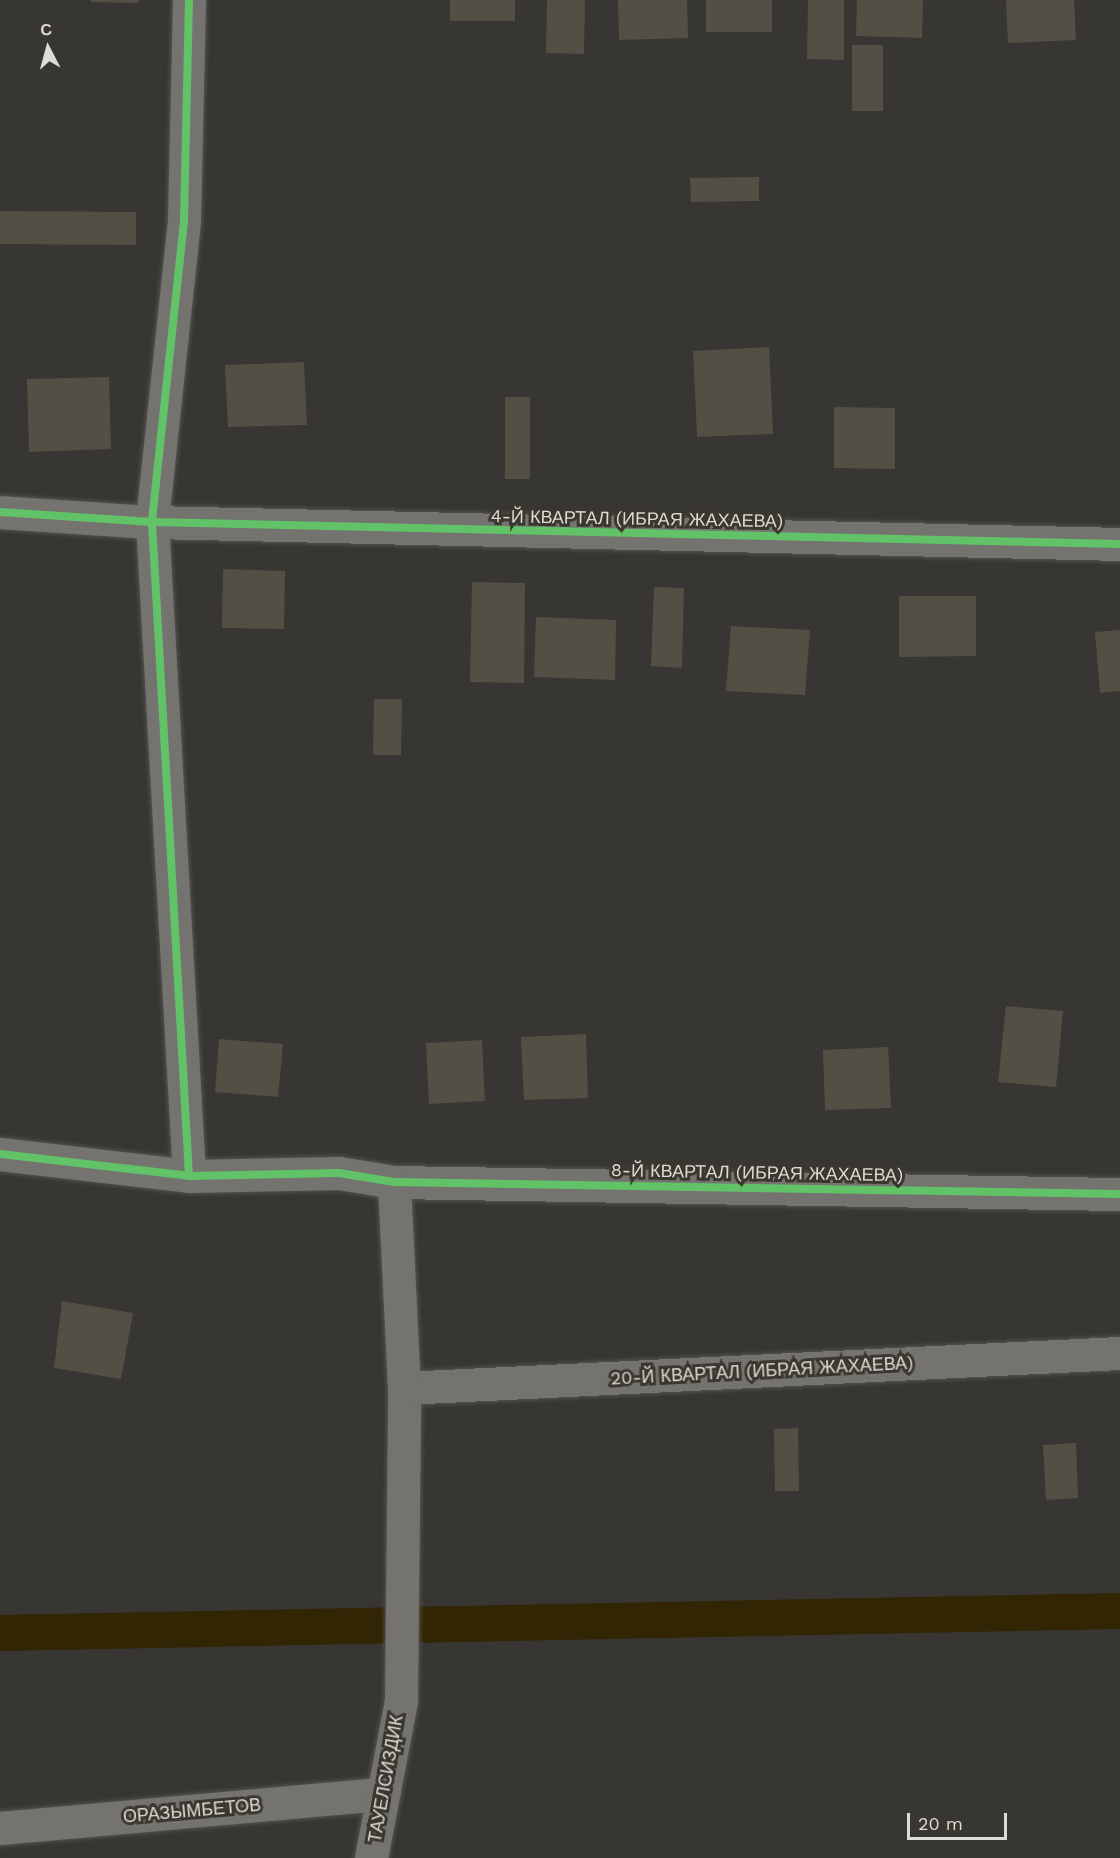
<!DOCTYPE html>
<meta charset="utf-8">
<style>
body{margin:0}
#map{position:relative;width:1120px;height:1858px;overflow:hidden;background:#373632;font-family:"Work Sans",sans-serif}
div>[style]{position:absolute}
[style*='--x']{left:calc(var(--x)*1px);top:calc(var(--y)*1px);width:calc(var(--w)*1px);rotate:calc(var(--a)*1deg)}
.canal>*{height:36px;margin:-18px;padding:0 18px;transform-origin:18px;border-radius:18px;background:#322504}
.building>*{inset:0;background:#534f45}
.roads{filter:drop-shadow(0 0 2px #54534f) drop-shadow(0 0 2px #54534f)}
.minor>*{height:33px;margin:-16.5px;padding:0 16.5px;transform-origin:16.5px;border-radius:16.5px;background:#757370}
.cycleway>*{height:8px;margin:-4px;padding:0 4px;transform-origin:4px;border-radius:4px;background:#61c268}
span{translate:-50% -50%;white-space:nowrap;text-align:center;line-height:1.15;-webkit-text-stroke:6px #3a372f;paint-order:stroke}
.street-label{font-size:18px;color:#dddbd6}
.north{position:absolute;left:18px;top:18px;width:60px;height:60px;-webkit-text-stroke:4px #3a372f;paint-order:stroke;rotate:354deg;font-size:16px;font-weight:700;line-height:24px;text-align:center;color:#dddbd6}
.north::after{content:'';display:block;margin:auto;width:21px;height:27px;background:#dddbd6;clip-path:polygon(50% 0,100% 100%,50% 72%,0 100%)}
.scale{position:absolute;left:907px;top:1813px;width:100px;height:27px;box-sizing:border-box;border:3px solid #dddbd6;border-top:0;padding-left:8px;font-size:18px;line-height:21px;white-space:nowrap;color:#dddbd6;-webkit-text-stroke:4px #3a372f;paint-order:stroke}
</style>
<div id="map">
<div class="canal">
<i style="--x:0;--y:1633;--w:1120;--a:-1.13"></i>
</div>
<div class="building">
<i style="clip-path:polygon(91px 0,139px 0,138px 3px,91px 2px)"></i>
<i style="clip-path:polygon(450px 0,515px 0,515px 21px,450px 21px)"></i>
<i style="clip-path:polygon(547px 0,585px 0,584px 54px,546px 53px)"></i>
<i style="clip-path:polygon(618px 0,687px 0,688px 38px,619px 40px)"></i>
<i style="clip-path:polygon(706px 0,772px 0,772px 32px,706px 32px)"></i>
<i style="clip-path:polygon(808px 0,844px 0,844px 60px,807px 59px)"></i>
<i style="clip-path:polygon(857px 0,923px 0,922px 38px,856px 36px)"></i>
<i style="clip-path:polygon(1006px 0,1074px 0,1076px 40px,1008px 43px)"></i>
<i style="clip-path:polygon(852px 45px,883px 45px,883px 111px,852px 111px)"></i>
<i style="clip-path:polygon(759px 177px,759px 201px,691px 202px,690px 178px)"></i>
<i style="clip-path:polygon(0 211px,136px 212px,136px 245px,0 244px)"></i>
<i style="clip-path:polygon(769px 347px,773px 434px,697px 437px,693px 351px)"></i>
<i style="clip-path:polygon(304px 362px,307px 425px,228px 427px,225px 365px)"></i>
<i style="clip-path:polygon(109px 377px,111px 449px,29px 452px,27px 379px)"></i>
<i style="clip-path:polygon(505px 397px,530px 397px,530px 479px,505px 479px)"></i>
<i style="clip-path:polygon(834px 407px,895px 408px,895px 469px,834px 468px)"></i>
<i style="clip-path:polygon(223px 569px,285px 571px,284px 629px,222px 628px)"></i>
<i style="clip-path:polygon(472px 582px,525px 583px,524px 683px,470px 682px)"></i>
<i style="clip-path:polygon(654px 587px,684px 588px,682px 668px,651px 666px)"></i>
<i style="clip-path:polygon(899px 596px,976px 596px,976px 656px,899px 657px)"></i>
<i style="clip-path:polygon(536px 617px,616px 620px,615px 680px,534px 677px)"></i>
<i style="clip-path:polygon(731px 626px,810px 630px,805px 695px,726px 691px)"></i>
<i style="clip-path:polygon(1120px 630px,1120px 691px,1100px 693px,1095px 632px)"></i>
<i style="clip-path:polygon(374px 699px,402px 699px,401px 755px,373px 755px)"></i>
<i style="clip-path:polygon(1006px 1006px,1063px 1011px,1056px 1087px,998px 1082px)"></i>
<i style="clip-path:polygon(586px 1034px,588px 1098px,524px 1100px,521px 1037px)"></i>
<i style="clip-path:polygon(219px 1039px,283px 1044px,278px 1097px,215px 1092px)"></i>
<i style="clip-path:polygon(482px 1040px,485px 1101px,429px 1104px,426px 1043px)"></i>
<i style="clip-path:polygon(888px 1047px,891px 1108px,825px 1110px,823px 1050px)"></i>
<i style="clip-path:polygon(62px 1301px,133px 1313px,121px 1379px,54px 1368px)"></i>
<i style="clip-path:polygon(798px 1428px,799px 1491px,775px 1491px,774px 1429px)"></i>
<i style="clip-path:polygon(1076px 1443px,1078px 1498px,1046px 1500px,1043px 1445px)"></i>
</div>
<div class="roads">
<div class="minor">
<i style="--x:189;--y:0;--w:221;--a:91.3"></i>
<i style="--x:184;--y:221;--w:303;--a:96.1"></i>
<i style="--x:152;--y:522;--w:655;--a:86.76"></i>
<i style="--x:0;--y:512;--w:152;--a:3.8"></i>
<i style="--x:152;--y:522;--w:968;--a:1.3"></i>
<i style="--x:0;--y:1154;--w:190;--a:6.6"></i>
<i style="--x:189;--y:1176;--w:150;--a:-1.1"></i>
<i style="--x:339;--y:1173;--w:56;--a:9.3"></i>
<i style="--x:394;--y:1182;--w:726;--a:0.95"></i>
<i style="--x:404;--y:1388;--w:717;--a:-2.8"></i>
<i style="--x:0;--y:1828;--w:385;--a:-5.1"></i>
<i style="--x:371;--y:1858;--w:161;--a:-79.2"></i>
<i style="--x:401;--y:1700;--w:312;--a:-89.4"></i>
<i style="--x:404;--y:1388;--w:206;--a:-92.8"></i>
</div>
</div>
<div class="cycleway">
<i style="--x:189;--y:0;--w:221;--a:91.3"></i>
<i style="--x:184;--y:221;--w:303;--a:96.1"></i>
<i style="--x:152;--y:522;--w:655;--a:86.76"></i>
<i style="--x:0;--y:512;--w:152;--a:3.8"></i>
<i style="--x:152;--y:522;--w:968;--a:1.3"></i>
<i style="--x:0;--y:1154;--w:190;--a:6.6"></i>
<i style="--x:189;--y:1176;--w:150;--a:-1.1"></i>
<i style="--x:339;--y:1173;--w:56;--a:9.3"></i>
<i style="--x:394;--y:1182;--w:726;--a:0.95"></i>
</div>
<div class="street-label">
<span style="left:637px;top:519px;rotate:1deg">4-Й КВАРТАЛ (ИБРАЯ ЖАХАЕВА)</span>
<span style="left:757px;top:1173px;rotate:1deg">8-Й КВАРТАЛ (ИБРАЯ ЖАХАЕВА)</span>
<span style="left:762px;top:1371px;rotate:-3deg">20-Й КВАРТАЛ (ИБРАЯ ЖАХАЕВА)</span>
<span style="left:386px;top:1779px;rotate:-80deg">ТАУЕЛСИЗДИК</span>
<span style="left:192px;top:1811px;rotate:-5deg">ОРАЗЫМБЕТОВ</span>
</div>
<div class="north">С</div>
<div class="scale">20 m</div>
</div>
